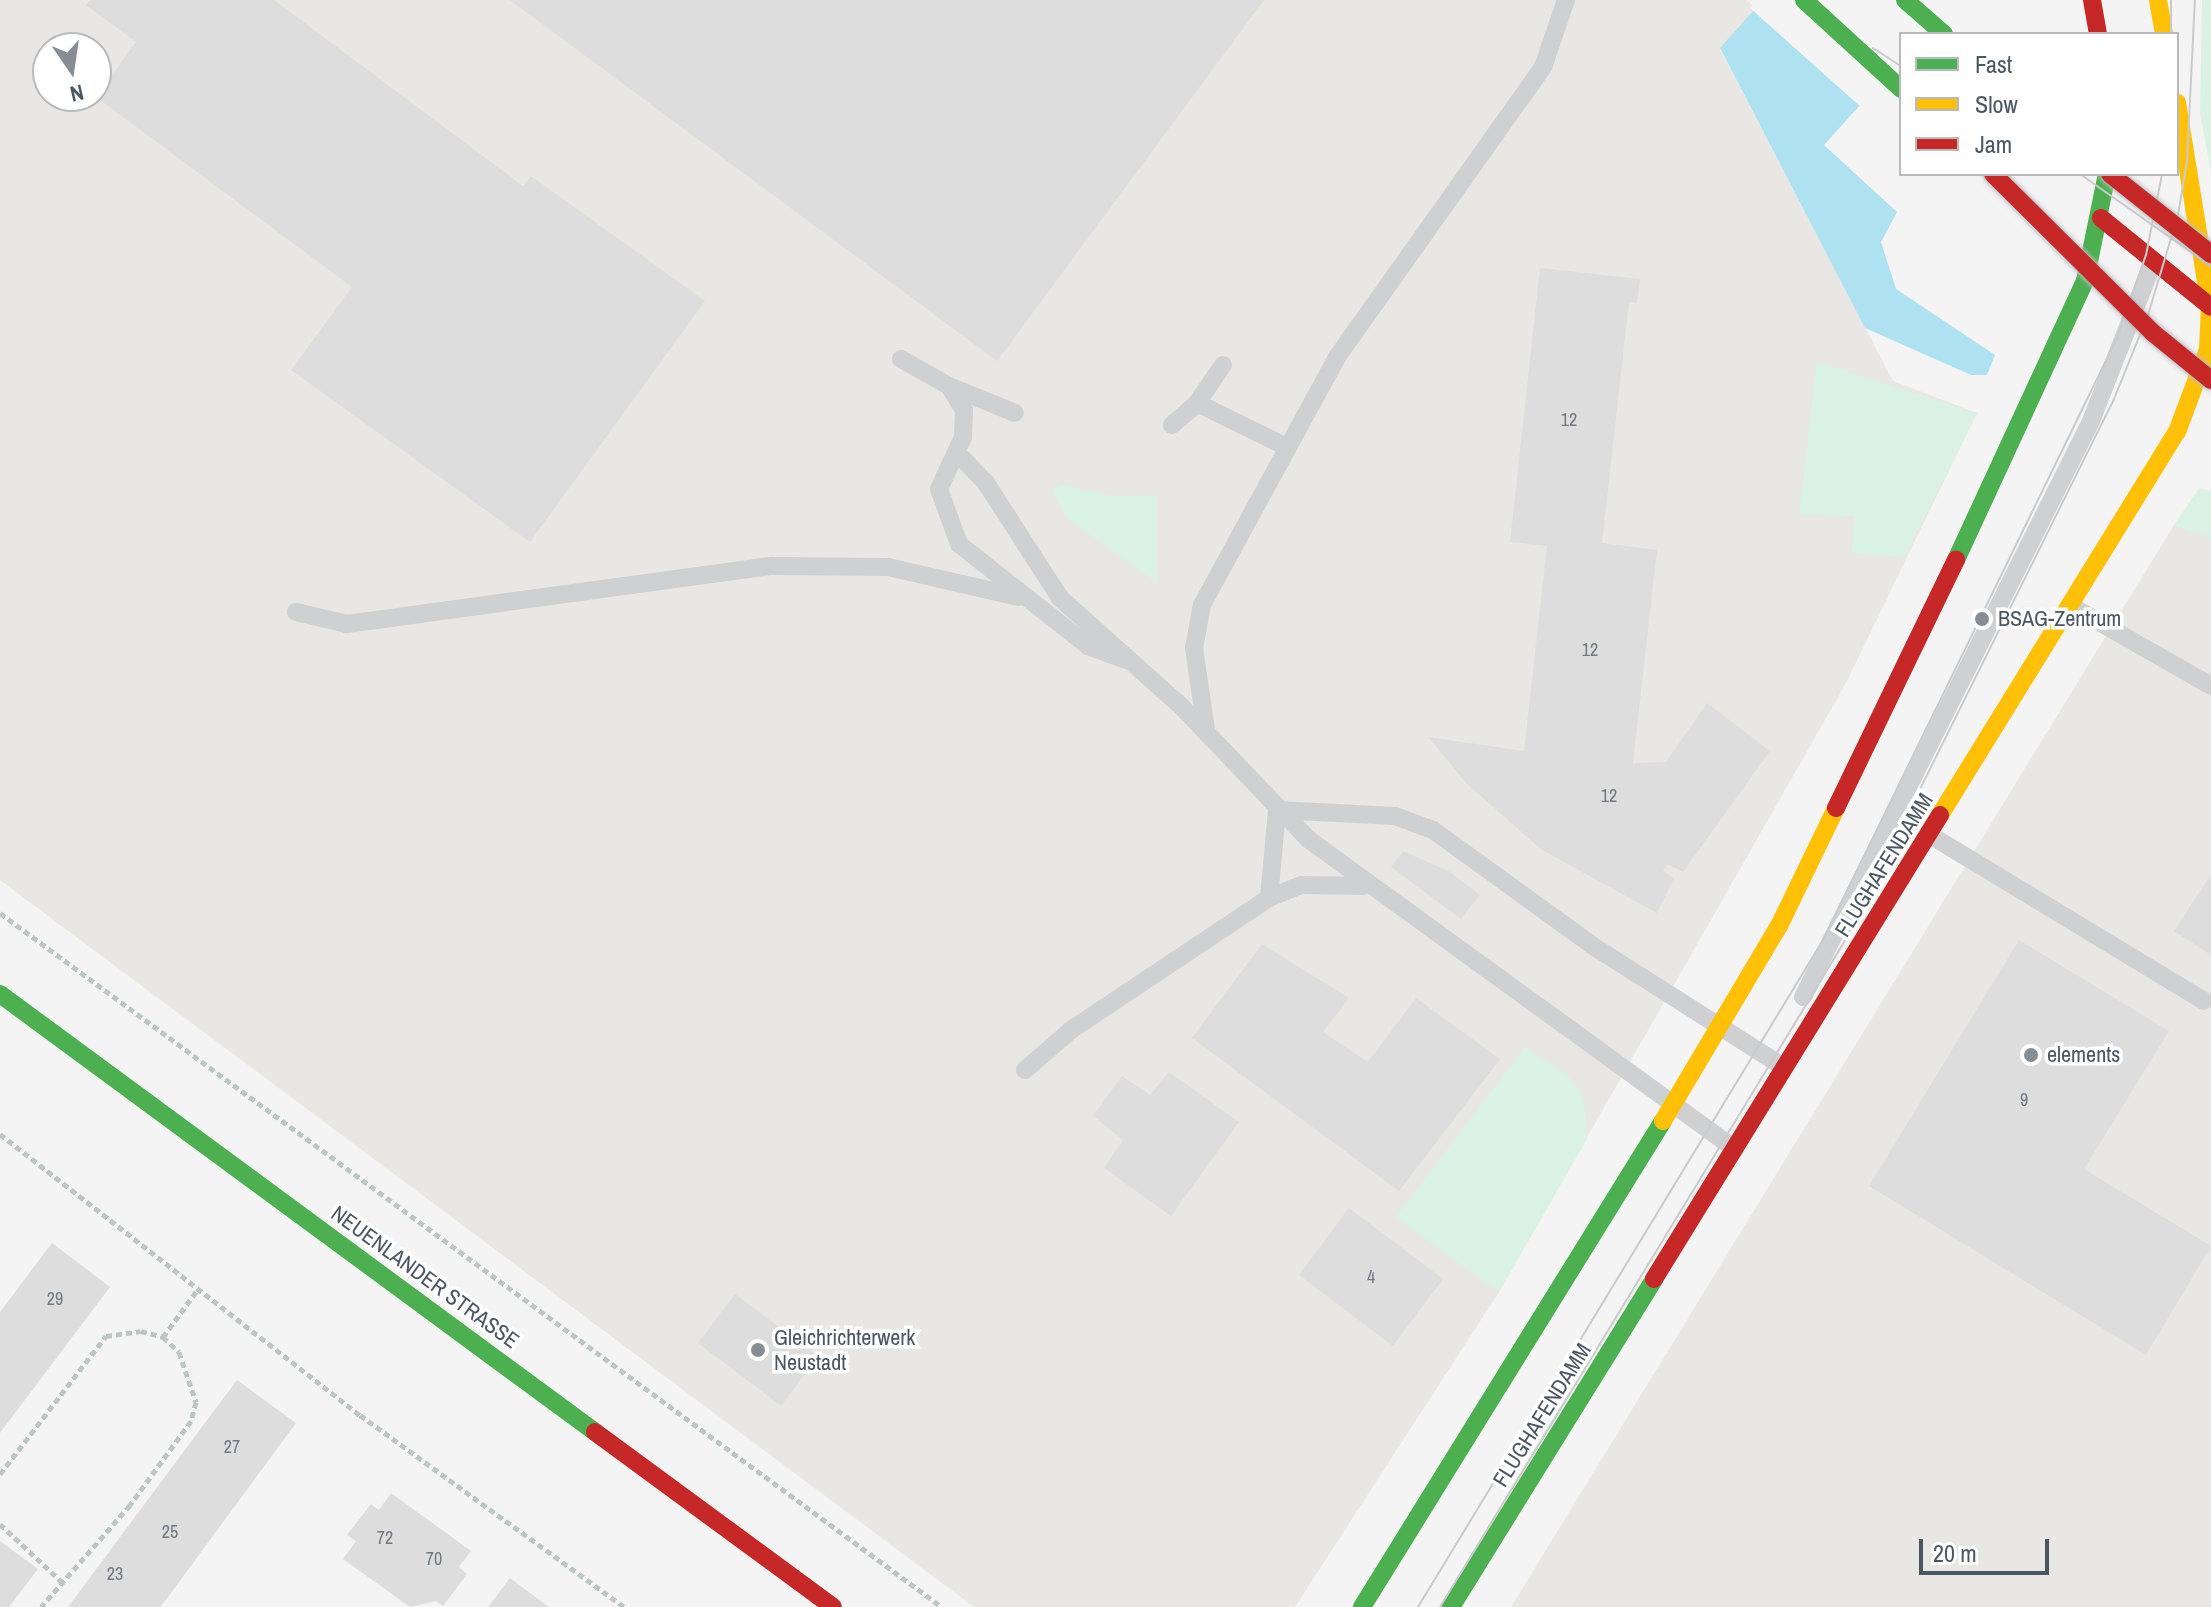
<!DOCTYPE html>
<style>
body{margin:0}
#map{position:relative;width:2211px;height:1607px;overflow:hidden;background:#f4f4f4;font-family:"Archivo Narrow",sans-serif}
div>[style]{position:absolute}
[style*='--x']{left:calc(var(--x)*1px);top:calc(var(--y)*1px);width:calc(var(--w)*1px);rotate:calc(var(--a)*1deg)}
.commercial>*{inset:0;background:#e8e7e3}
.green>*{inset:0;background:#d9f2e3}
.water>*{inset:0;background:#aee2f0}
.pier>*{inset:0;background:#f4f4f4}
.building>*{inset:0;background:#ddddde}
.path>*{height:5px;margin-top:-2.5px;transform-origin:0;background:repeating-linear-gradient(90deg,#bcc7c4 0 6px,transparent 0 10px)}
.lane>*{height:18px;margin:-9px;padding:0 9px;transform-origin:9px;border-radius:9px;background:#ced0d2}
.fast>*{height:18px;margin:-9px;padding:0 9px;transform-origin:9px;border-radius:9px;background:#4caf50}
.slow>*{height:18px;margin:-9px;padding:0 9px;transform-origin:9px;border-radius:9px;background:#ffc107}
.jam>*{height:18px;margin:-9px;padding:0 9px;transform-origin:9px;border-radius:9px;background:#c62828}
.tram>*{height:2px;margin:-1px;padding:0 1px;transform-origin:1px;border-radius:1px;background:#c9cacc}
.bridges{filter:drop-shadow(0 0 2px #b9bec3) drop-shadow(0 0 2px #b9bec3)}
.jam-bridge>*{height:18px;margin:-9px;padding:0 9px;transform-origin:9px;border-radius:9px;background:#c62828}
.dots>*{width:22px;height:22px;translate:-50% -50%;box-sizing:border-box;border:4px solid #fff;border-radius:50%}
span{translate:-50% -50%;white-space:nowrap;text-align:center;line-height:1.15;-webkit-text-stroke:7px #fff;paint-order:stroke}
.number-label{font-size:18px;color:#707881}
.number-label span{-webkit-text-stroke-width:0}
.poi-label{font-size:22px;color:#4a5661}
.left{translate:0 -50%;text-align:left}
.street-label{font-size:22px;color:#4a5661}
.legend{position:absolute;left:1899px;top:32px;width:280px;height:144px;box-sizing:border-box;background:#fff;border:2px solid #b7bbc0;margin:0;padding:10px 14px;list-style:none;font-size:24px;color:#4a5661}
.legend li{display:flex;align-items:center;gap:16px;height:40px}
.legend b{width:40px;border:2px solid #b7bbc0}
.north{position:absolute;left:32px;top:32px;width:80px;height:80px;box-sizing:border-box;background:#fff;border:2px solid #b7bbc0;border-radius:50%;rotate:167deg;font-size:22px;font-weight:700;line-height:32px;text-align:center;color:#4a5661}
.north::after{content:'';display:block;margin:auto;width:28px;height:36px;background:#868d94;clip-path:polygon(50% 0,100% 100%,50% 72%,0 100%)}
.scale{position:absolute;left:1919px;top:1539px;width:130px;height:36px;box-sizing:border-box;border:4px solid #4a5661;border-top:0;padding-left:10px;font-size:24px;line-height:28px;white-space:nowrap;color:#4a5661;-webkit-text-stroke:6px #fff;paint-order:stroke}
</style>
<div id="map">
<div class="commercial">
<i style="clip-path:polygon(evenodd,0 0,1747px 0,1785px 37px,1720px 49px,1893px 381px,1977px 413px,1846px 683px,1499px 1292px,1295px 1607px,974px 1607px,0 880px,0 0,48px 48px,96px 48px,96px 96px,48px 96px,48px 48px)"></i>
<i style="clip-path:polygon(2174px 525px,2211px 536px,2211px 1607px,1511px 1607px)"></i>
</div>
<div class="green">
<i style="clip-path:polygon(2202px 0,2211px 0,2211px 172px,2200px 114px)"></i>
<i style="clip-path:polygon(1817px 362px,1977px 413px,1904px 557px,1852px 553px,1854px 516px,1799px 515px)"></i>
<i style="clip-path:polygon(1062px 485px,1112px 496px,1157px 495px,1157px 583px,1067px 518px,1052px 490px)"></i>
<i style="clip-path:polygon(2199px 488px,2211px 491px,2211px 538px,2174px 525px)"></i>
<i style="clip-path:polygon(1525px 1047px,1565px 1073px,1583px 1095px,1587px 1139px,1499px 1292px,1396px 1217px)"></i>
</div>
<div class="water">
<i style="clip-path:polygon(1763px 0,1901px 34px,1861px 104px,1824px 145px,1897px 212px,1881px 242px,1896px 289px,1995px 355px,1987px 375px,1971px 375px,1865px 328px,1720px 48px)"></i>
</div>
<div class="pier">
<i style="clip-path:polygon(1758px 0,1952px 0,1925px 34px,1901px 34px,1901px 62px,1862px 108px,1750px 8px)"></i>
</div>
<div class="building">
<i style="clip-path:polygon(90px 0,274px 0,523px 186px,531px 176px,705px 301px,530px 542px,291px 370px,352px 287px,96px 97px,136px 42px,86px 5px)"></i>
<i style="clip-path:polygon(510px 0,1264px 0,997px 361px)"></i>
<i style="clip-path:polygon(1540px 268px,1640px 279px,1637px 303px,1629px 302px,1602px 543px,1657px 550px,1633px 763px,1666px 762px,1707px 703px,1770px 751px,1683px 872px,1667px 864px,1663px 871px,1674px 878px,1657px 913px,1542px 850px,1466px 783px,1428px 737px,1524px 751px,1547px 546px,1510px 542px)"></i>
<i style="clip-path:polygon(1403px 851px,1450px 872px,1480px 895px,1461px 919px,1391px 867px)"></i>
<i style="clip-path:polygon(2211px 874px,2211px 955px,2174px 931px)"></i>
<i style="clip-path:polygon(2019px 940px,2169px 1031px,2084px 1169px,2211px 1246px,2146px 1355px,1869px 1186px)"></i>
<i style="clip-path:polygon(1262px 944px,1349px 998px,1323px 1032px,1368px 1062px,1416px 998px,1500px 1059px,1399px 1191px,1192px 1038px)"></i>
<i style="clip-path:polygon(1169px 1072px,1239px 1122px,1171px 1216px,1104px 1168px,1123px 1140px,1093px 1116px,1122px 1076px,1150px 1095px)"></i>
<i style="clip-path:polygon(1349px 1208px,1443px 1279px,1393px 1346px,1299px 1275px)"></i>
<i style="clip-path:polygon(52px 1243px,110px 1287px,0 1433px,0 1312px)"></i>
<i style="clip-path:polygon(735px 1294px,818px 1356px,781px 1406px,698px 1343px)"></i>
<i style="clip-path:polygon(237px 1380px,296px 1423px,168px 1597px,160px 1607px,68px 1607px)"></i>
<i style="clip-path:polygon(391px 1493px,471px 1551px,459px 1567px,467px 1574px,443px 1606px,436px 1601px,410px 1607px,343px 1559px,356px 1541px,347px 1535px,371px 1504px,379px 1510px)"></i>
<i style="clip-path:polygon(0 1541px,38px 1569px,9px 1607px,0 1607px)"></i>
<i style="clip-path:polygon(510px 1578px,549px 1607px,488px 1607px)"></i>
</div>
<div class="path">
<i style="--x:0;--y:913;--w:1170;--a:36.38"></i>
<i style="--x:0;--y:1134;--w:457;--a:38"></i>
<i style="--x:360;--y:1415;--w:326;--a:36"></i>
<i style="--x:163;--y:1337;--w:59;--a:-53.9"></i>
<i style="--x:0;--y:1474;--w:174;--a:-52.5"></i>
<i style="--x:106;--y:1336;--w:35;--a:-8"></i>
<i style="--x:141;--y:1331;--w:23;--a:15"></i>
<i style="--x:163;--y:1337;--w:22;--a:43"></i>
<i style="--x:179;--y:1352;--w:53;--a:71.2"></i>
<i style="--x:196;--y:1402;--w:20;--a:105"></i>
<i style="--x:191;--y:1421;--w:104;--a:126"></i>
<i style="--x:130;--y:1505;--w:135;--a:131.1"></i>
<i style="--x:0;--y:1524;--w:86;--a:43.1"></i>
</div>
<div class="lane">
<i style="--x:901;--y:359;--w:55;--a:29.4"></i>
<i style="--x:949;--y:386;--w:28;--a:58"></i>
<i style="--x:964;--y:410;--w:27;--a:92"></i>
<i style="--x:963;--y:437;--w:57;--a:114.8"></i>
<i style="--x:939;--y:489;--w:59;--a:70"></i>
<i style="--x:959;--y:544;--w:164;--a:38.3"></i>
<i style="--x:1088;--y:646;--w:40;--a:20.2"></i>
<i style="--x:1223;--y:365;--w:46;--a:124.4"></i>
<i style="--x:1197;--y:403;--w:100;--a:26.1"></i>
<i style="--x:949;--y:386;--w:71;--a:22.2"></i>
<i style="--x:1172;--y:425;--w:33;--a:-41"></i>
<i style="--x:962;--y:458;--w:35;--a:46"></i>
<i style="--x:986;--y:483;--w:137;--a:57.2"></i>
<i style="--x:1060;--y:598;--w:164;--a:41.8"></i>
<i style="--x:1182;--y:707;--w:182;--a:46.3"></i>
<i style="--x:1308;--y:839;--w:528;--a:35.98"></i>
<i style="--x:2071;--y:606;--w:161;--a:29.7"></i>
<i style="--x:296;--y:612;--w:52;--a:13.2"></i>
<i style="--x:347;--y:624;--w:429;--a:-7.8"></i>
<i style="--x:772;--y:566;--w:116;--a:0.5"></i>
<i style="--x:888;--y:567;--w:134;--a:12.9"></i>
<i style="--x:1206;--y:730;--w:83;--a:-98.3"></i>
<i style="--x:1194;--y:648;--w:44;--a:-79.5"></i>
<i style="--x:1202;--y:605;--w:282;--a:-61.4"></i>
<i style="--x:1337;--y:357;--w:356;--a:-54.6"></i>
<i style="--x:1543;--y:67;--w:71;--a:-71.1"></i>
<i style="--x:1277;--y:810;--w:118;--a:2.9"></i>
<i style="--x:1395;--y:816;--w:40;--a:20.2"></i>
<i style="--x:1433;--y:830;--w:198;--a:35.9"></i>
<i style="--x:1593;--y:946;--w:227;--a:32.4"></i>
<i style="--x:1930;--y:835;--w:320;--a:31.2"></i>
<i style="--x:1269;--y:898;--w:88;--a:-84.8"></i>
<i style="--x:1803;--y:997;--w:644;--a:-63.43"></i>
<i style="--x:2091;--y:421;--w:170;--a:-68.6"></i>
<i style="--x:1025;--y:1070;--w:61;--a:-41"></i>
<i style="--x:1071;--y:1030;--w:238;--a:-33.7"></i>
<i style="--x:1269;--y:898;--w:35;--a:-22"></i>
<i style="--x:1301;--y:885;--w:62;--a:0.9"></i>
</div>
<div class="fast">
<i style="--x:1804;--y:0;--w:132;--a:42.5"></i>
<i style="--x:1905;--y:0;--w:52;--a:41.1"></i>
<i style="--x:1956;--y:560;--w:307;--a:-65.2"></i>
<i style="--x:2085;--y:281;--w:109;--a:-78.4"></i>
<i style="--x:0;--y:994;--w:739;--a:36.36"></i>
<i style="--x:1362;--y:1607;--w:572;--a:-58.23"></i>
<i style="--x:1451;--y:1607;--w:386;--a:-58.2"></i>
</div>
<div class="slow">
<i style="--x:2158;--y:0;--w:35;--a:80"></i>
<i style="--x:1940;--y:815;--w:450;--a:-58.3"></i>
<i style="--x:2177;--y:432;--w:89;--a:-69.5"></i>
<i style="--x:2208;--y:349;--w:43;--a:-87.3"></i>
<i style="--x:2210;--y:306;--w:206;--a:-99.2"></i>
<i style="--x:1663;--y:1121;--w:227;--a:-59.3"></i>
<i style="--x:1779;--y:926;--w:131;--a:-64.2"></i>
</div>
<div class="jam">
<i style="--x:2092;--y:0;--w:35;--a:80"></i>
<i style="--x:2101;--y:218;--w:141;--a:39"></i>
<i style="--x:1836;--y:808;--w:276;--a:-64.2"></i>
<i style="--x:1654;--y:1279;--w:545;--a:-58.35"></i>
<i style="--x:595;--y:1432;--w:295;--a:36.3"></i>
</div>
<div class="tram">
<i style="--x:2171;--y:34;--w:34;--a:-90"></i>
<i style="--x:1873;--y:48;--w:33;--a:33"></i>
<i style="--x:2080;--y:174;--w:160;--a:35.1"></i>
<i style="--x:1418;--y:1607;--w:780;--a:-58.73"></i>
<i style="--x:1823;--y:940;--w:668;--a:-63.97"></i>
<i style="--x:2116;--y:340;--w:90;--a:-70.6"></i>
<i style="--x:2146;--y:255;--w:83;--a:-78.8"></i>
<i style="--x:1440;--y:1607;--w:776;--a:-58.71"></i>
<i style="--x:1843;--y:944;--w:609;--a:-63.56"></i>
<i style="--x:2114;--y:399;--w:91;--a:-68"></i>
<i style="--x:2148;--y:315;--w:104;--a:-73.3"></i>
<i style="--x:2178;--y:215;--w:55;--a:-80.5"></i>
<i style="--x:2187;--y:161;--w:161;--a:-87.2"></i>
</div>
<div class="bridges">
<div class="jam-bridge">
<i style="--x:1993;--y:174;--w:224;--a:44.8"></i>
<i style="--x:2152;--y:332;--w:76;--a:39.1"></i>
<i style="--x:2110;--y:174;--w:129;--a:38.4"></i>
</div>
</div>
<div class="dots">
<i style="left:1982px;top:619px;background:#868d94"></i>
<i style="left:2031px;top:1055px;background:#868d94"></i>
<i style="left:758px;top:1350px;background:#868d94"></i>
</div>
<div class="number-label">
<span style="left:1569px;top:420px">12</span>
<span style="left:1590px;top:650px">12</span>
<span style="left:1609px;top:796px">12</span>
<span style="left:2024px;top:1100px">9</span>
<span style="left:1371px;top:1277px">4</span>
<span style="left:55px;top:1299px">29</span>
<span style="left:232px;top:1447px">27</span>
<span style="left:170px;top:1532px">25</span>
<span style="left:385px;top:1538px">72</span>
<span style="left:434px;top:1559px">70</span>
<span style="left:115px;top:1574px">23</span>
</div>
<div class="poi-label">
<span class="left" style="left:1998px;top:619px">BSAG-Zentrum</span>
<span class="left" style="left:2047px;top:1055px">elements</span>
<span class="left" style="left:774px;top:1350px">Gleichrichterwerk<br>Neustadt</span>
</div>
<div class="street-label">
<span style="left:1884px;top:865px;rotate:-58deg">FLUGHAFENDAMM</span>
<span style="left:425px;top:1277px;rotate:36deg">NEUENLANDER STRASSE</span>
<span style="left:1542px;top:1415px;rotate:-58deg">FLUGHAFENDAMM</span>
</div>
<ul class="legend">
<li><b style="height:10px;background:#4caf50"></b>Fast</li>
<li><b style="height:10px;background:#ffc107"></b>Slow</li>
<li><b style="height:10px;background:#c62828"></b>Jam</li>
</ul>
<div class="north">N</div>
<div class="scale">20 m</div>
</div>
